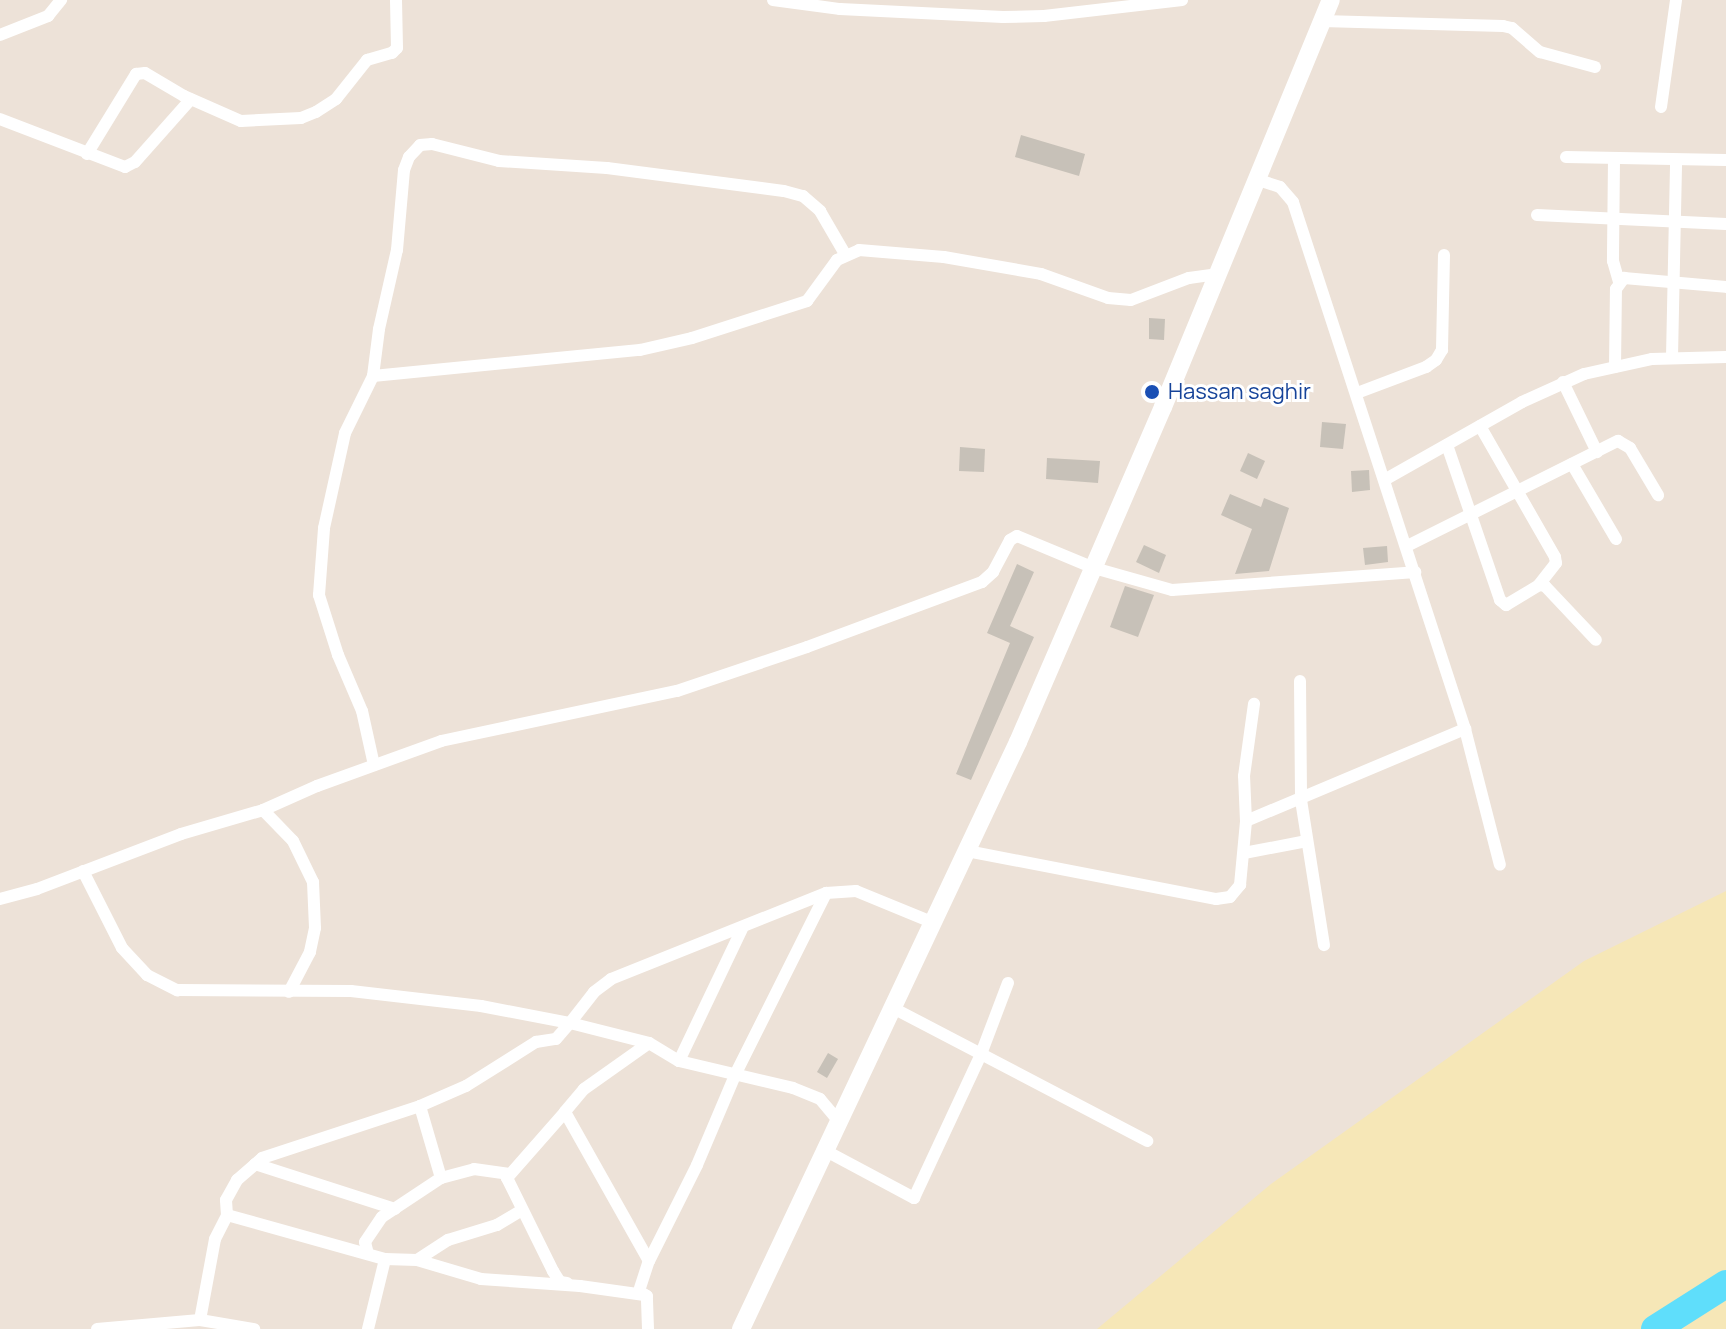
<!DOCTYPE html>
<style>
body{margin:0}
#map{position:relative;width:1726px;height:1329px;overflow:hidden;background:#ede2d8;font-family:Manrope,sans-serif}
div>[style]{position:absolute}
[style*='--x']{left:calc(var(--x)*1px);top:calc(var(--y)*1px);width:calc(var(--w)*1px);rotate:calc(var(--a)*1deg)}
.sand>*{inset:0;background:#f6e7b7}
.river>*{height:28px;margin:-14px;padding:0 14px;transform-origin:14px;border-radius:14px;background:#5fdefb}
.building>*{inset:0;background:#c7c1b8}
.street>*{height:12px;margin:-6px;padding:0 6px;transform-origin:6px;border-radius:6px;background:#fff}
.secondary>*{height:18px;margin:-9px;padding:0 9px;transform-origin:9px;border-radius:9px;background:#fff}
.dots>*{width:22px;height:22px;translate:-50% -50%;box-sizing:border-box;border:4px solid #fff;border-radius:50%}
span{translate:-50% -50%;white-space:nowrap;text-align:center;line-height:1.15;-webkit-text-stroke:6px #fff;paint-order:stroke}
.transit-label{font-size:22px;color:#164399}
.left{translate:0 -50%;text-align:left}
</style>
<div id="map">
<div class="sand">
<i style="clip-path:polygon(1726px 891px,1726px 1329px,1097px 1329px,1271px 1184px,1584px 961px)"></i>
</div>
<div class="river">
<i style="--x:1655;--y:1329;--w:84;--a:-32.4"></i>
</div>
<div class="building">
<i style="clip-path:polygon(1021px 135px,1085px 154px,1079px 176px,1015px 157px)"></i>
<i style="clip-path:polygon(1149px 318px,1165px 319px,1164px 340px,1149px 339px)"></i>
<i style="clip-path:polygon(1322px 422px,1346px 424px,1343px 449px,1320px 447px)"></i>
<i style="clip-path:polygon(960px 447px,985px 449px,984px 472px,959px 471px)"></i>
<i style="clip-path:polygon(1248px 453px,1265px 461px,1257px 479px,1240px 471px)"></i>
<i style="clip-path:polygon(1047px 458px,1100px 461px,1098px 483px,1046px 479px)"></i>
<i style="clip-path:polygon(1369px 470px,1370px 490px,1352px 492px,1351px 471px)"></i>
<i style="clip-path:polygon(1230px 494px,1261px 507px,1264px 498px,1289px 508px,1269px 571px,1235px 574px,1252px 529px,1221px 515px)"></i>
<i style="clip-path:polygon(1144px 545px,1166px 555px,1159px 573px,1136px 562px)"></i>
<i style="clip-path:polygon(1387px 546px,1388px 562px,1365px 565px,1363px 548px)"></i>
<i style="clip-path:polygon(1017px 564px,1034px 572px,1010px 626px,1034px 637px,971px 780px,956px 774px,1010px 643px,987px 633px)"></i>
<i style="clip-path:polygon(1125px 586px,1154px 595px,1138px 637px,1110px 627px)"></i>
<i style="clip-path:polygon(828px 1053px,838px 1059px,827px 1078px,817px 1072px)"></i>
</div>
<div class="street">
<i style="--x:773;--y:0;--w:68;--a:7.7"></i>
<i style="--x:840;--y:9;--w:163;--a:2.8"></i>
<i style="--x:1003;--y:17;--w:41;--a:-1.4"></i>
<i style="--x:1044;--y:16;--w:139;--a:-6.6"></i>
<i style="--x:1322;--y:21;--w:181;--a:1.6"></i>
<i style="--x:1503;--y:26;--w:9;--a:13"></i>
<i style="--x:1512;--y:28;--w:37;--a:41"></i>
<i style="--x:1540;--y:52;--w:57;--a:15.3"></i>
<i style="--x:0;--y:35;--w:52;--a:-21.6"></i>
<i style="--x:48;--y:16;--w:21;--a:-51"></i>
<i style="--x:1661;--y:107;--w:108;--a:-82"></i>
<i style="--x:0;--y:119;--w:134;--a:21"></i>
<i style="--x:125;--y:167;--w:11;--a:-27"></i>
<i style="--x:135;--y:162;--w:84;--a:-48.4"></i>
<i style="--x:87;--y:154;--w:94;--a:-58.5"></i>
<i style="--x:136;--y:74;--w:9;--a:-6"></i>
<i style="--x:145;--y:73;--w:45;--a:30.5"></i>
<i style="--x:184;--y:96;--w:62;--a:23.7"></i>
<i style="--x:241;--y:121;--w:60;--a:-2.9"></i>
<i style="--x:301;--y:118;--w:16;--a:-22"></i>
<i style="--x:316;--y:112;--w:24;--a:-33"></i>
<i style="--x:336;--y:99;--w:50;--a:-51.5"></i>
<i style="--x:367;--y:60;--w:26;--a:-16"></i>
<i style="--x:392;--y:53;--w:7;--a:-45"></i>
<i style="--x:397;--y:48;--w:48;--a:-91.2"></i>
<i style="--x:1566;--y:157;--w:160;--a:1.1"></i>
<i style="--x:1614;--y:159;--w:102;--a:90.6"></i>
<i style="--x:1613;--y:261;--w:22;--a:74"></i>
<i style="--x:1537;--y:215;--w:189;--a:2.7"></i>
<i style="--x:1672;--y:357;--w:197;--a:-88.8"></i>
<i style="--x:1615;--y:367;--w:78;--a:-89.3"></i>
<i style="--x:1616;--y:289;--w:14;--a:-54"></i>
<i style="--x:1624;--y:278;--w:102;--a:5"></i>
<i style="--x:373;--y:376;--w:47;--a:-82.7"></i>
<i style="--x:379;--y:329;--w:81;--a:-77.2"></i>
<i style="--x:397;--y:250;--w:80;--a:-85"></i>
<i style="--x:404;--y:170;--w:14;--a:-69"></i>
<i style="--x:409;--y:157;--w:16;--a:-47"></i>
<i style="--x:420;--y:145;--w:12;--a:-5"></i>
<i style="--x:432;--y:144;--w:69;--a:14.2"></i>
<i style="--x:499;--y:161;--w:108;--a:3.7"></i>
<i style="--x:607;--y:168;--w:178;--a:7.4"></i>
<i style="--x:784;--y:191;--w:20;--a:15"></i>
<i style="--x:803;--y:196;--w:23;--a:41"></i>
<i style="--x:820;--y:211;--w:50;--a:59.8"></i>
<i style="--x:1563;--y:382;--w:78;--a:64.1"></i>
<i style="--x:1357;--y:393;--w:74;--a:-20.6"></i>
<i style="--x:1426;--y:367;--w:12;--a:-35"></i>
<i style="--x:1436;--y:360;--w:12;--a:-59"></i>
<i style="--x:1442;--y:350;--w:95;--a:-88.8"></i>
<i style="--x:1480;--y:426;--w:151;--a:60.2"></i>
<i style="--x:1555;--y:557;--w:6;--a:81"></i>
<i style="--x:1556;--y:563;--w:28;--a:128"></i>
<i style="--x:1447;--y:445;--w:164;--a:71.1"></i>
<i style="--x:1500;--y:600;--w:8;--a:40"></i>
<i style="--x:1506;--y:605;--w:39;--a:-31"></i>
<i style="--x:1539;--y:585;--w:6;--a:9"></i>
<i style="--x:1545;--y:586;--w:74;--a:46.6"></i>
<i style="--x:1572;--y:464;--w:87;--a:59.6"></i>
<i style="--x:1386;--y:479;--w:156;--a:-29.5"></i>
<i style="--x:1522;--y:402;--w:68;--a:-24.3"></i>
<i style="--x:1584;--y:374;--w:70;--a:-12.4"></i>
<i style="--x:1652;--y:359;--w:74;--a:-1.5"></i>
<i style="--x:1407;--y:546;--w:236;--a:-26.5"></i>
<i style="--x:1618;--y:441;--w:14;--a:30"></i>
<i style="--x:1630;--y:448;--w:55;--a:59.2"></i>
<i style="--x:1300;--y:681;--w:119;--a:89.5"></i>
<i style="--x:1301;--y:800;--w:147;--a:81"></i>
<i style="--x:1465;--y:729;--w:140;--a:75.6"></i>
<i style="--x:374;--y:765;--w:55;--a:-102.5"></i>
<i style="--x:362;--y:711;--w:61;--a:-113.2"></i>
<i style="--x:338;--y:655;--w:63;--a:-107.6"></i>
<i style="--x:319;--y:595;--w:67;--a:-85.7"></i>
<i style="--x:324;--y:528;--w:97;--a:-77.5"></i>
<i style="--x:345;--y:433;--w:64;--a:-63.8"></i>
<i style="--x:373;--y:376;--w:268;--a:-5.6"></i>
<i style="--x:640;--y:350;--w:53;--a:-13"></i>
<i style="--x:692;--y:338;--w:121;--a:-17.8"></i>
<i style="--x:807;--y:301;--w:51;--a:-53.8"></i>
<i style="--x:837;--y:260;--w:24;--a:-24"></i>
<i style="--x:859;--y:250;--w:85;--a:4.7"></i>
<i style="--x:944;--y:257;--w:98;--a:9.9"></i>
<i style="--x:1041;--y:274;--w:71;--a:19.7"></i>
<i style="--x:1108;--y:298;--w:23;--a:5"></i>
<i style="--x:1131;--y:300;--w:62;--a:-20.8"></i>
<i style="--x:1189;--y:278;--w:28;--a:-8"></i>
<i style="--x:263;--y:810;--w:43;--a:45.9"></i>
<i style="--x:293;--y:841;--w:46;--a:64"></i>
<i style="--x:313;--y:882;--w:46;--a:87.5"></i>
<i style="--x:315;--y:928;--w:25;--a:102"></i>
<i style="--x:310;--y:952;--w:45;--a:117.7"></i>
<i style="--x:1246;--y:821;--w:45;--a:-92.5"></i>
<i style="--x:1244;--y:776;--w:73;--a:-82.1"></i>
<i style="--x:967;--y:851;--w:254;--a:10.9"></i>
<i style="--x:1216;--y:899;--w:14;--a:-8"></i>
<i style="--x:1230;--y:897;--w:16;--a:-50"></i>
<i style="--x:1240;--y:885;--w:64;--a:-84.6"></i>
<i style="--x:1246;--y:821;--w:238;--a:-22.8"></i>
<i style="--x:1465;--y:729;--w:554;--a:-108.08"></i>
<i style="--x:1293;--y:202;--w:20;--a:-131"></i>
<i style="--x:1280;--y:187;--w:25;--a:-162"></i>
<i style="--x:1244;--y:853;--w:64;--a:-10.8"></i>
<i style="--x:83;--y:871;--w:86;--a:63.1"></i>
<i style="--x:122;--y:948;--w:37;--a:47"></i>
<i style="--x:147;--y:975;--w:34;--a:27"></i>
<i style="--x:177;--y:990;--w:174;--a:0.3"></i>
<i style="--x:351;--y:991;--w:131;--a:6.6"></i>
<i style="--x:481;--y:1006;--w:91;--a:10.8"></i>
<i style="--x:570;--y:1023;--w:39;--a:-52"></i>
<i style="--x:594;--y:992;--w:21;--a:-37"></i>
<i style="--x:611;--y:979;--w:232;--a:-21.8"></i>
<i style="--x:826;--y:893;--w:30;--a:-4"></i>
<i style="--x:856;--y:891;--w:84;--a:22.3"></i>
<i style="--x:0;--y:899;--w:38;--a:-15"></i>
<i style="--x:37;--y:889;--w:154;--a:-20.9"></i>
<i style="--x:181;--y:834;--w:85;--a:-16.3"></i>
<i style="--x:263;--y:810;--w:59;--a:-24"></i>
<i style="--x:317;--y:786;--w:132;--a:-19.9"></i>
<i style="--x:441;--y:741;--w:241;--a:-12"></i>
<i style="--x:677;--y:691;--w:137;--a:-18.7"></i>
<i style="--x:807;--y:647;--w:187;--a:-20.4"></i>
<i style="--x:982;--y:582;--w:15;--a:-42"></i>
<i style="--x:993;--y:572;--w:36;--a:-62"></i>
<i style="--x:1010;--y:540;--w:8;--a:-30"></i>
<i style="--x:1017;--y:536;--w:83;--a:22.6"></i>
<i style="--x:1094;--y:568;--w:81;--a:15.8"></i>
<i style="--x:1172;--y:590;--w:244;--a:-4.2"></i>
<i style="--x:893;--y:1008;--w:287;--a:27.6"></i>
<i style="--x:649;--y:1043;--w:80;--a:144.7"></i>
<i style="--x:584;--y:1089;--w:30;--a:130"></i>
<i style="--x:565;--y:1112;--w:171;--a:60.6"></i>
<i style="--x:679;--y:1061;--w:146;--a:-64.5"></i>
<i style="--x:565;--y:1112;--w:88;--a:131.3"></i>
<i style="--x:507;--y:1178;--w:104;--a:63.7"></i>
<i style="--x:553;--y:1271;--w:13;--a:58"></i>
<i style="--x:560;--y:1282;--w:7;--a:8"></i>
<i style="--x:826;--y:1151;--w:100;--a:28.1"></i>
<i style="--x:914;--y:1198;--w:159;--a:-65"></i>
<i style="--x:981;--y:1054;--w:76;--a:-69.2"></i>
<i style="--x:255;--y:1164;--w:147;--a:17.8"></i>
<i style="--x:441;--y:1178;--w:34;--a:-15"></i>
<i style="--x:474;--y:1169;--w:34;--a:8"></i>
<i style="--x:227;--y:1215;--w:164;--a:15.6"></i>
<i style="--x:385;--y:1259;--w:32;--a:2"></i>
<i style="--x:417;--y:1260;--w:67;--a:16.5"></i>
<i style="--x:481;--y:1279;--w:99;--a:4"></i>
<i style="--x:580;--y:1286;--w:65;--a:8"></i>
<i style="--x:368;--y:1254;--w:12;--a:-104"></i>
<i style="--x:365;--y:1242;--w:30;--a:-56"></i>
<i style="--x:382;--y:1217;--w:71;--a:-33.5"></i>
<i style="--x:441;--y:1178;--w:75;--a:-106.3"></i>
<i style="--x:417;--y:1260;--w:37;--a:-33"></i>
<i style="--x:448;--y:1240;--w:51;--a:-17"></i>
<i style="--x:497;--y:1225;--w:29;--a:-31"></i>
<i style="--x:200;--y:1320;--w:82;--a:-79.5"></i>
<i style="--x:215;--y:1239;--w:27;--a:-63"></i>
<i style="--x:227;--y:1215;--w:15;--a:-94"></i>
<i style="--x:226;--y:1200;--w:23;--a:-61"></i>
<i style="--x:237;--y:1180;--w:33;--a:-41"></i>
<i style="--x:262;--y:1158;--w:166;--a:-18.2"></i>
<i style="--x:420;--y:1106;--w:50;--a:-23.5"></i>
<i style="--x:466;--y:1086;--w:83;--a:-32.2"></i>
<i style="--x:536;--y:1042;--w:20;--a:-9"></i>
<i style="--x:556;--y:1039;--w:21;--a:-49"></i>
<i style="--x:570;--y:1023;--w:81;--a:14.2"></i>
<i style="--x:649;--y:1043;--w:35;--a:31"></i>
<i style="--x:679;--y:1061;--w:117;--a:13.3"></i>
<i style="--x:793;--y:1088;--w:29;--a:22"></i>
<i style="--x:820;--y:1099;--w:30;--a:50"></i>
<i style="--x:97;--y:1329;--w:103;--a:-5"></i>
<i style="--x:200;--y:1320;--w:55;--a:9.5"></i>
<i style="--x:368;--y:1329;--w:72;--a:-76.3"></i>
<i style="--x:648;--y:1329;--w:33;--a:-92"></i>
<i style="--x:647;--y:1296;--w:9;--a:-148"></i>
<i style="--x:639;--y:1291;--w:32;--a:-72"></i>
<i style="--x:649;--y:1261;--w:107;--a:-63.4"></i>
<i style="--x:697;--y:1165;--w:100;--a:-67"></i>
<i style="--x:736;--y:1073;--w:201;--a:-63.4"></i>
</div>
<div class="secondary">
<i style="--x:741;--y:1329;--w:649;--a:-64.74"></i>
<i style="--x:1018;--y:742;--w:365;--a:-66.6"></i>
<i style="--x:1163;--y:407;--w:440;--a:-67.6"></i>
</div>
<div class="dots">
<i style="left:1152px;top:392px;background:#1a4fb4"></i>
</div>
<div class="transit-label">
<span class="left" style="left:1168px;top:392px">Hassan saghir</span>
</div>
</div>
